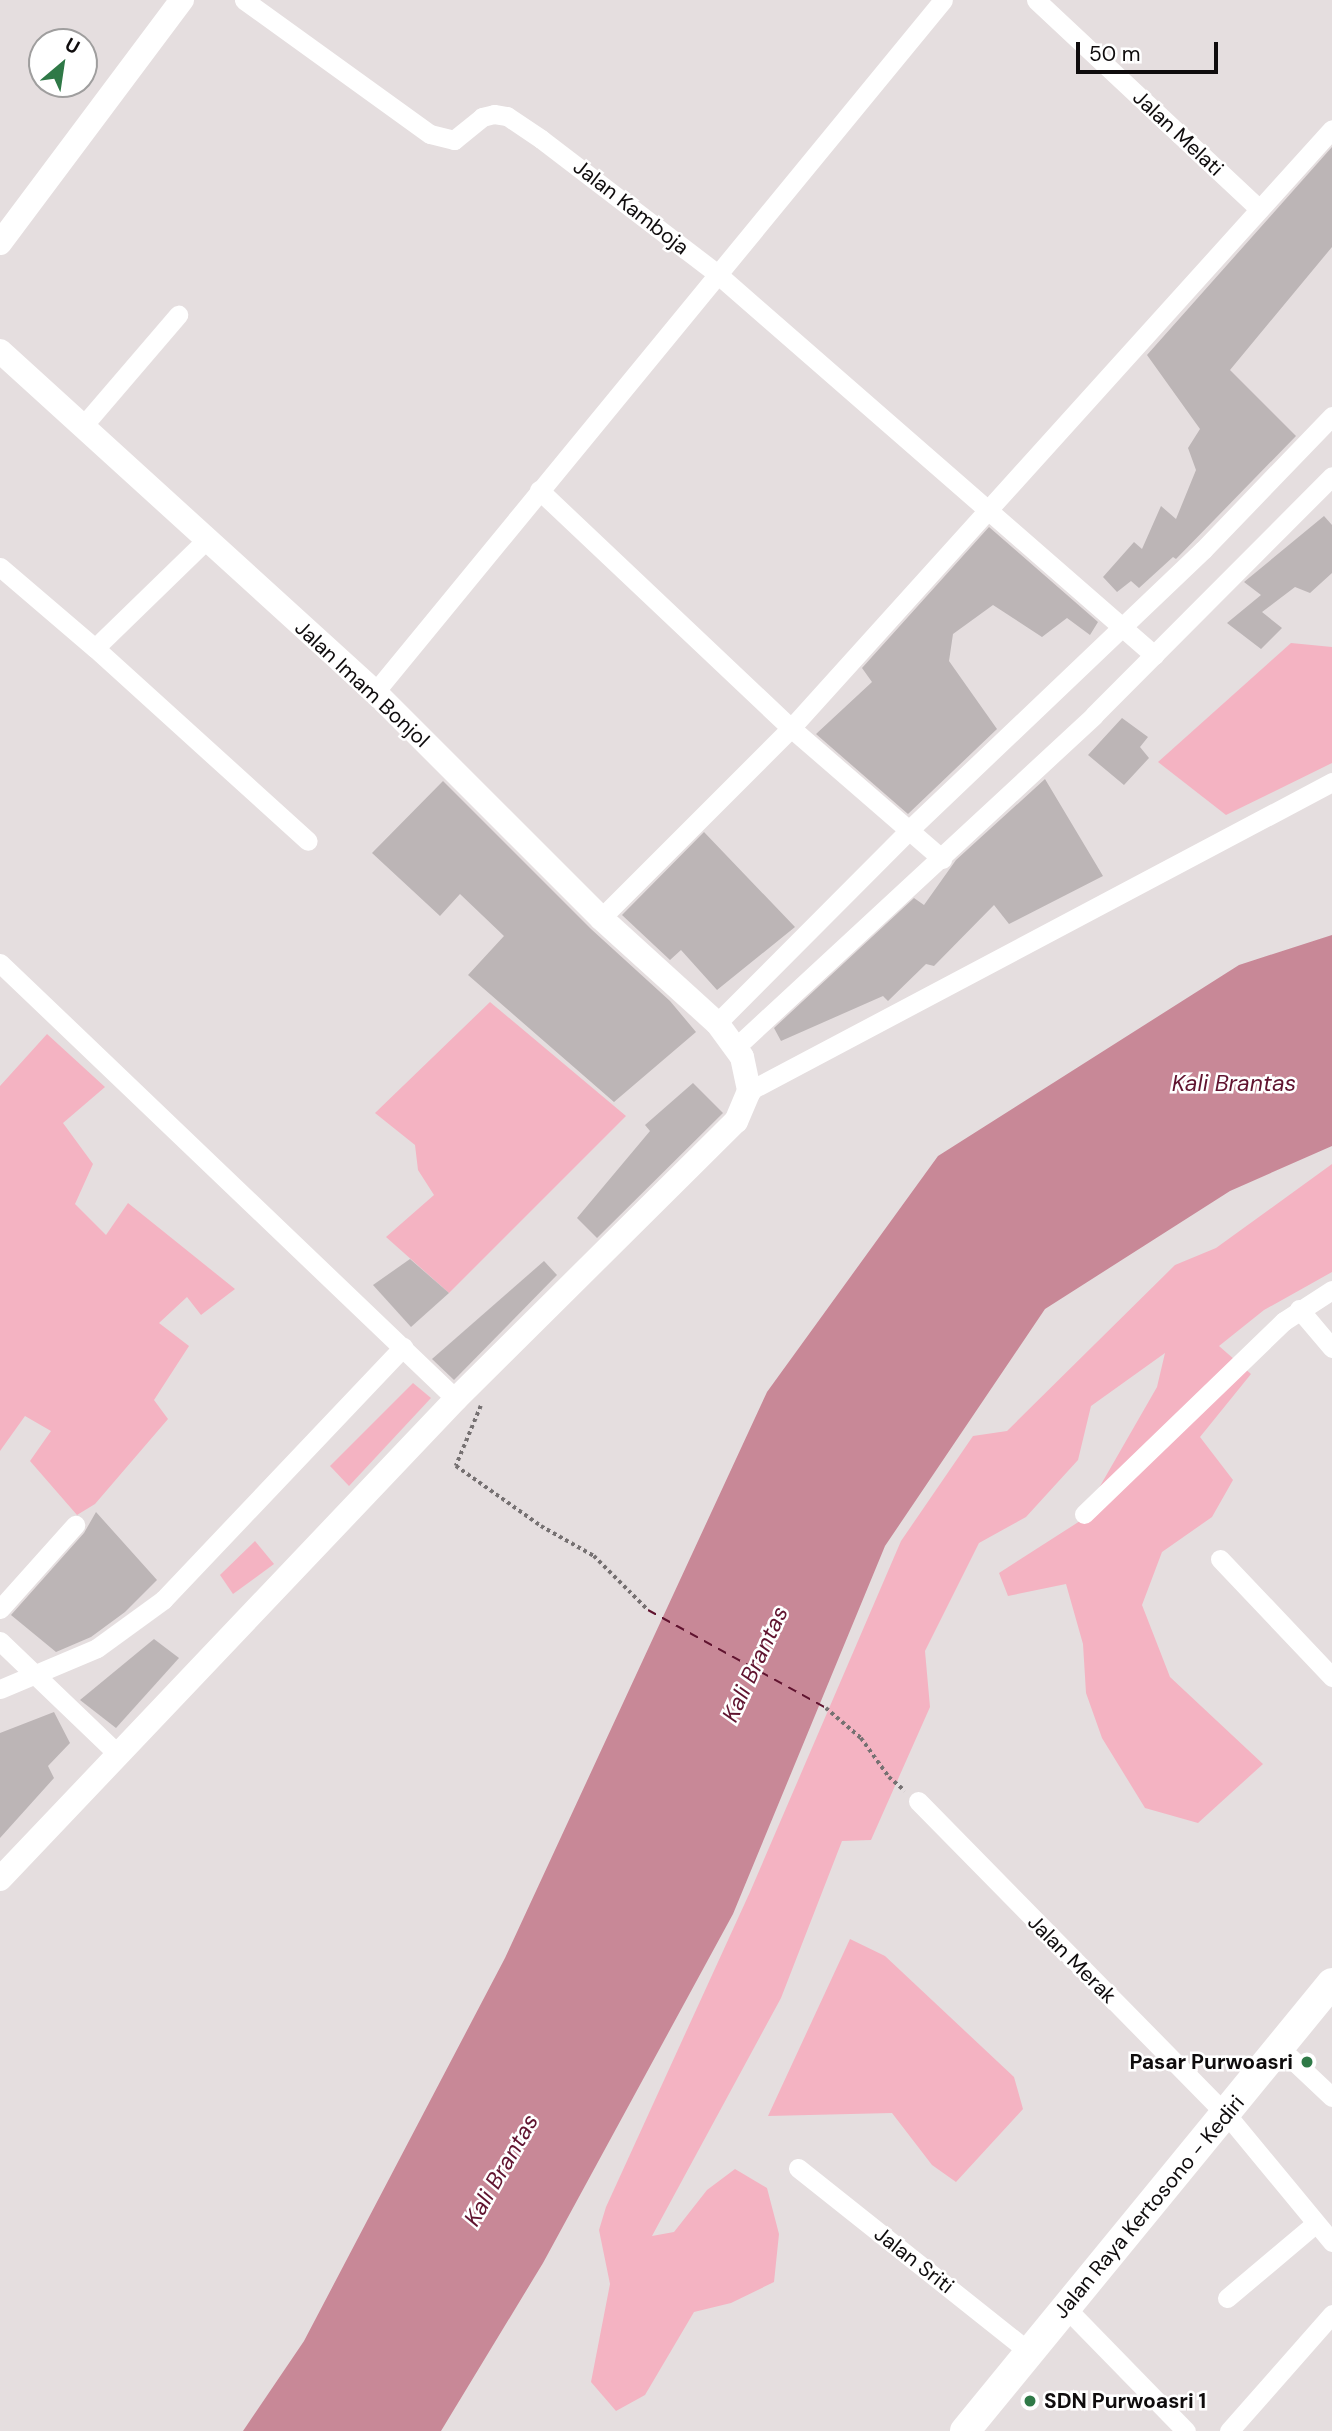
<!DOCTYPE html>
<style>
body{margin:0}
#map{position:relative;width:1332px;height:2431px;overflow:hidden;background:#e5dedf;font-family:"DM Sans",sans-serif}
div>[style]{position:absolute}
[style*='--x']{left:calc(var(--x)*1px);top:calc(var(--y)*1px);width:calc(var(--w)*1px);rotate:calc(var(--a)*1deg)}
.green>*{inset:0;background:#f4b3c2}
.water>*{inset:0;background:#c88897}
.ferry>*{height:2px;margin-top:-1px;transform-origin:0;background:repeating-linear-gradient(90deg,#60132f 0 9px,transparent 0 16px)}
.building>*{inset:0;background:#bcb5b6}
.path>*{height:3.5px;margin-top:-1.75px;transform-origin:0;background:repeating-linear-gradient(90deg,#767172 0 3.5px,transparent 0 7px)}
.minor>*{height:19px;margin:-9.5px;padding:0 9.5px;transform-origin:9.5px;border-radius:9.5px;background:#fff}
.major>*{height:24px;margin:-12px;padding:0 12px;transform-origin:12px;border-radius:12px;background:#fff}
.highway>*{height:30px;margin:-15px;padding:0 15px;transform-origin:15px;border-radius:15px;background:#fff}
.dots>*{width:19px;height:19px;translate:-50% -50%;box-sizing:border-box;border:4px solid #fff;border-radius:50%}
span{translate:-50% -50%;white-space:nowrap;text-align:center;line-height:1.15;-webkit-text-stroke:5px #fff;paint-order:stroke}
.street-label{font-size:21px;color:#0f0c0d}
.poi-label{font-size:21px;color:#0f0c0d;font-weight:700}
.right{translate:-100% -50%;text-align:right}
.left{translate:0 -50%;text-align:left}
.water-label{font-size:23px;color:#60132f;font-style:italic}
.north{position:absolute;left:28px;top:28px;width:70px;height:70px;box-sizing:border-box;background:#fff;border:2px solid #9f9e9e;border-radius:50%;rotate:29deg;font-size:19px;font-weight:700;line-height:28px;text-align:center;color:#0f0c0d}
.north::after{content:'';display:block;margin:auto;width:24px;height:32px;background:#2f7947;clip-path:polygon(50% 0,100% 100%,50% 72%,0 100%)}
.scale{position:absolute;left:1076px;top:42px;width:142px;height:32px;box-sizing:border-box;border:4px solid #0f0c0d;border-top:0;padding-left:9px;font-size:21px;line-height:24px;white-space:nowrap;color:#0f0c0d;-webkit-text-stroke:5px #fff;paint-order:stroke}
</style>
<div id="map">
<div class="green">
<i style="clip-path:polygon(1291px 643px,1332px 647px,1332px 763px,1226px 815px,1158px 762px)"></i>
<i style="clip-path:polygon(490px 1002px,626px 1116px,449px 1293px,386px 1237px,434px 1195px,418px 1170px,415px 1145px,375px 1113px)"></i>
<i style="clip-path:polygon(47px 1034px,105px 1087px,63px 1123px,93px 1164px,75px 1204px,106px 1235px,128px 1203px,235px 1289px,201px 1315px,187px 1297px,159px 1323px,189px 1346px,154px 1400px,168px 1419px,95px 1504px,77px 1515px,30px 1461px,51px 1431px,25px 1416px,0 1451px,0 1086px)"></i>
<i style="clip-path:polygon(1332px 1164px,1332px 1272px,1264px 1310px,1219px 1346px,1251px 1374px,1200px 1437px,1233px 1480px,1212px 1517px,1162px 1552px,1142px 1605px,1170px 1677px,1263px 1764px,1198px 1823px,1145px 1808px,1102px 1738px,1086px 1693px,1083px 1644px,1066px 1584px,1008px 1596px,999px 1573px,1080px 1521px,1157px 1387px,1165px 1353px,1091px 1406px,1078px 1460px,1026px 1517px,979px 1543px,925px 1651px,930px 1707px,871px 1840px,842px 1841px,781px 1998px,652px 2236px,674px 2232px,707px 2190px,735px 2169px,767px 2188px,779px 2234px,774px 2282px,731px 2303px,694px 2312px,645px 2395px,616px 2411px,591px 2382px,610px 2284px,599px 2230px,606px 2207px,750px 1892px,901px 1541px,973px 1436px,1007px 1431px,1175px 1265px,1216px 1248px)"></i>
<i style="clip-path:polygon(413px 1383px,431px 1398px,349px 1486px,330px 1466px)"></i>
<i style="clip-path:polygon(255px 1541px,274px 1564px,233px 1594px,220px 1575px)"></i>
<i style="clip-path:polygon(850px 1939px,885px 1956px,1014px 2077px,1023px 2109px,956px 2182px,932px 2165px,892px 2113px,768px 2116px)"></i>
</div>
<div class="water">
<i style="clip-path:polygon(1332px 935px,1332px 1146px,1230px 1191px,1045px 1309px,885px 1546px,733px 1914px,543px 2263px,441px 2431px,243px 2431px,304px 2341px,505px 1958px,767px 1392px,938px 1156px,1239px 965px)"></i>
</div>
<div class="ferry">
<i style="--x:648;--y:1610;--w:203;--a:28.8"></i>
</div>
<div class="building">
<i style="clip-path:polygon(1332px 147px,1332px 247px,1230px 370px,1296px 436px,1176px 559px,1173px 557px,1139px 588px,1131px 581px,1117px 592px,1103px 577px,1134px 542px,1142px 549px,1161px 506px,1176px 519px,1196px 470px,1188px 448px,1200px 429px,1147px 355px)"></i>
<i style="clip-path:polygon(1324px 516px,1332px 525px,1332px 573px,1310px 593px,1295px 587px,1262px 612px,1282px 628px,1261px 649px,1227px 623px,1261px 595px,1244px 582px)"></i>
<i style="clip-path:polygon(989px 527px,1098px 622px,1090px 635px,1067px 618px,1042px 637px,993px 605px,953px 634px,949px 661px,997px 729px,908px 814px,816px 734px,872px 682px,862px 668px)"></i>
<i style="clip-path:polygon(1122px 718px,1148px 737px,1140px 747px,1149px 758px,1124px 785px,1088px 755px)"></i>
<i style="clip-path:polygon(1045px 779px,1103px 876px,1009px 924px,994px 905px,934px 966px,926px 964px,888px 1001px,883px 996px,781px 1041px,774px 1028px,914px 898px,924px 905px,956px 860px)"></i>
<i style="clip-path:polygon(443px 781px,591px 929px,670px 1001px,696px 1032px,614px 1102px,468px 975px,504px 936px,460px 894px,440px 916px,372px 853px)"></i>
<i style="clip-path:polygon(704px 832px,795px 927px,717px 990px,681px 950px,670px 960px,622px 915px)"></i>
<i style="clip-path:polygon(693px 1083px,723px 1113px,597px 1238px,577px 1218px,650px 1131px,645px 1125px)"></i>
<i style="clip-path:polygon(410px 1259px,449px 1293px,411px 1327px,373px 1285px)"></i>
<i style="clip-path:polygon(544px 1261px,557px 1275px,454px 1380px,432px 1359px)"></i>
<i style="clip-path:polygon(96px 1512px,157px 1580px,125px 1612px,91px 1637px,56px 1652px,11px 1615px,84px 1533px)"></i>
<i style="clip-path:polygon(154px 1639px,179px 1658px,116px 1728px,80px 1700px)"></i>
<i style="clip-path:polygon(54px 1712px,70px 1743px,48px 1766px,54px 1778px,0 1838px,0 1733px)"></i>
</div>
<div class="path">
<i style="--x:481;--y:1406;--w:65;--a:112.6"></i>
<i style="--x:456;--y:1466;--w:104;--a:35.2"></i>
<i style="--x:541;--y:1526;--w:61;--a:29.5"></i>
<i style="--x:594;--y:1556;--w:76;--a:45"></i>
<i style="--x:826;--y:1708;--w:46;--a:40.6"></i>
<i style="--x:861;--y:1738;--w:48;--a:54.3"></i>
<i style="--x:889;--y:1777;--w:21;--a:41"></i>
</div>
<div class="minor">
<i style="--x:244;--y:0;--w:229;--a:35.8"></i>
<i style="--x:430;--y:134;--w:25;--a:14"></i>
<i style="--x:454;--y:140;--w:36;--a:-39"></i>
<i style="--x:482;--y:117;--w:12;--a:-14"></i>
<i style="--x:494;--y:114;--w:13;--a:9"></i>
<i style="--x:507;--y:116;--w:41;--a:34.1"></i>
<i style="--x:541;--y:139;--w:219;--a:37.4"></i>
<i style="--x:715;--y:272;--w:583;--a:41.1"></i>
<i style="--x:1036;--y:0;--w:306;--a:43.1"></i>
<i style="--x:82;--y:427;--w:148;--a:-49.4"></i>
<i style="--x:539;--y:490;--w:347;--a:43.4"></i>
<i style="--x:791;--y:728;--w:200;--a:40.9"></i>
<i style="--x:0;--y:567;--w:125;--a:40.5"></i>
<i style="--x:95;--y:648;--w:155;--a:-44.2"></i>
<i style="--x:95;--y:648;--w:287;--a:42.2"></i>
<i style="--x:375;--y:692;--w:895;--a:-50.62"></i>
<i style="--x:601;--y:918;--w:269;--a:-45"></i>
<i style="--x:791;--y:728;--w:807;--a:-47.91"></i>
<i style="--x:0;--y:963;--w:631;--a:43.72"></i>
<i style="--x:717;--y:1023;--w:274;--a:-45.1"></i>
<i style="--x:910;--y:829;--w:405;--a:-43.6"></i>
<i style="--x:1203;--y:550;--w:186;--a:-46.1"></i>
<i style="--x:736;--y:1047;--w:488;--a:-42.8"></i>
<i style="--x:1094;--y:715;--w:337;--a:-45.1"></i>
<i style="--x:749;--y:1091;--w:660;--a:-27.92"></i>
<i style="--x:1299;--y:1309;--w:51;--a:49.8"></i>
<i style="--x:1084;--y:1514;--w:278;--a:-44"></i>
<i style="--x:1284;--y:1321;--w:57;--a:-32.9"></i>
<i style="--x:1220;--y:1559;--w:163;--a:46.5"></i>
<i style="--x:0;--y:1609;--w:113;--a:-48.2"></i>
<i style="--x:0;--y:1641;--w:163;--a:43.8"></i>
<i style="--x:0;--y:1689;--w:105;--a:-22.9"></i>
<i style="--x:97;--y:1648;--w:82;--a:-36"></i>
<i style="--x:163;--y:1600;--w:349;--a:-46.5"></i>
<i style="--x:918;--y:1801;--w:441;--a:45.5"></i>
<i style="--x:1227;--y:2115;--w:165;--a:50.4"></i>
<i style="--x:1281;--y:2049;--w:70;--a:43.3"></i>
<i style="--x:798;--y:2168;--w:295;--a:38.5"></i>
<i style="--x:1227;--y:2298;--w:116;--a:-40.1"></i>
<i style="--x:1065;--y:2307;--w:173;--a:45.7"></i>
<i style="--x:1229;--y:2431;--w:156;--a:-48.6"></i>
</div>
<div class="major">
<i style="--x:0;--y:243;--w:304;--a:-53.2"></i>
<i style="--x:0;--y:351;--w:507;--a:42.28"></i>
<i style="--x:375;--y:692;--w:320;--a:45"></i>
<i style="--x:601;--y:918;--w:156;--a:42.2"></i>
<i style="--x:717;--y:1023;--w:42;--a:53.7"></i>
<i style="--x:742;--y:1057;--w:35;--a:78"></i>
<i style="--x:749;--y:1091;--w:33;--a:113"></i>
<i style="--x:736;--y:1121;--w:395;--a:135.2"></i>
<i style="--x:456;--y:1399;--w:662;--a:133.53"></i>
</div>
<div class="highway">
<i style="--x:965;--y:2431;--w:579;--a:-50.68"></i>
</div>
<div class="dots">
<i style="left:1307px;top:2062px;background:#2f7947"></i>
<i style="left:1030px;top:2401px;background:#2f7947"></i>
</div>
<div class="street-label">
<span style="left:1178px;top:133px;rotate:43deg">Jalan Melati</span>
<span style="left:631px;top:207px;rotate:38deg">Jalan Kamboja</span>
<span style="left:362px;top:684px;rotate:43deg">Jalan Imam Bonjol</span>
<span style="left:1072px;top:1959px;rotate:45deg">Jalan Merak</span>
<span style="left:1149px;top:2207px;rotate:-50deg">Jalan Raya Kertosono - Kediri</span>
<span style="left:914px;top:2260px;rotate:38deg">Jalan Sriti</span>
</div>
<div class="poi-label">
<span class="right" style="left:1293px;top:2062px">Pasar Purwoasri</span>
<span class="left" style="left:1044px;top:2401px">SDN Purwoasri 1</span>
</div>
<div class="water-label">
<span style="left:1234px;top:1083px">Kali Brantas</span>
<span style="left:755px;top:1664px;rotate:-65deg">Kali Brantas</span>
<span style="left:501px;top:2170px;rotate:-60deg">Kali Brantas</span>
</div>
<div class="north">U</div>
<div class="scale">50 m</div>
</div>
